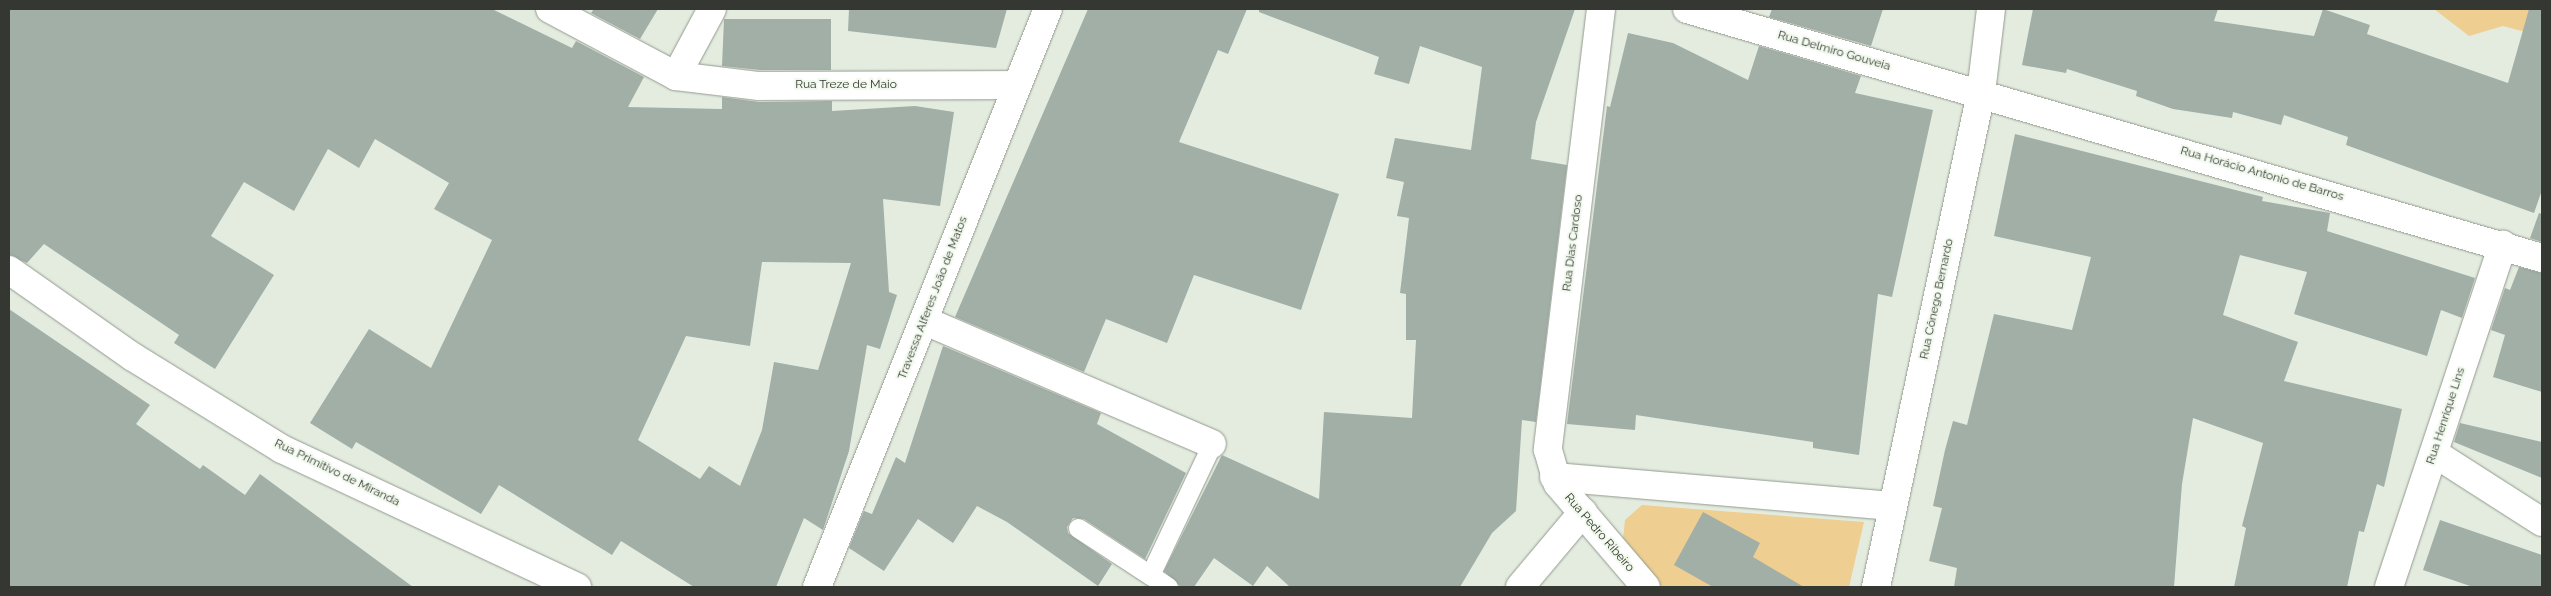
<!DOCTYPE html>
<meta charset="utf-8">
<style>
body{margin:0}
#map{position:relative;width:2551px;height:596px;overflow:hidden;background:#e4ece0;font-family:Raleway,sans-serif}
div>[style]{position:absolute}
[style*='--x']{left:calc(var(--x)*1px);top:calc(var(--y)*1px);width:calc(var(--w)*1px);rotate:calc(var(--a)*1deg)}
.green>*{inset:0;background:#eece91}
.building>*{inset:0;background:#a1afa7}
.roads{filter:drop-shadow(0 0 1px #929a8e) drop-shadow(0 0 1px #929a8e)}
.lane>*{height:19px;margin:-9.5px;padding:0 9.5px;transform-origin:9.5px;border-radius:9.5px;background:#fff}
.street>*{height:28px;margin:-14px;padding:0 14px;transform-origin:14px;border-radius:14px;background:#fff}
.secondary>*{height:28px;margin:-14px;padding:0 14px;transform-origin:14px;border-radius:14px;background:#fff}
span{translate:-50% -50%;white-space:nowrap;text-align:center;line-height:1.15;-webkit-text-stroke:4px #f1f9ed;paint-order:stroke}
.street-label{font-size:12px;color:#343732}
.frame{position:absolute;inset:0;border:10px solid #343732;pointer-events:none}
</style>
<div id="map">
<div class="green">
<i style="clip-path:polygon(2434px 9px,2542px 9px,2542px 32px,2541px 36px,2503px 26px,2469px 36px)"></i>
<i style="clip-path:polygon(1642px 505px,1864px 522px,1849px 587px,1661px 587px,1623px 539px,1625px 520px)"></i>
</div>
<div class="building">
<i style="clip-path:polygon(evenodd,9px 9px,492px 9px,572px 48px,576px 41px,644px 77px,628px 107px,722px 109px,722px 97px,759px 102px,832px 101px,832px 111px,915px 106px,954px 112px,940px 206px,883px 199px,889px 292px,897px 295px,880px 349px,867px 345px,849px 451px,823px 530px,804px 518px,776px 587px,694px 587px,621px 541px,612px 555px,499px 485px,481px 514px,356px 442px,352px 449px,310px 423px,369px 329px,431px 368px,492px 240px,434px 209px,449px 183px,375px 139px,359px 168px,328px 149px,294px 211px,244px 182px,211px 236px,274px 275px,215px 369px,174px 343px,179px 335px,44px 244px,27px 263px,9px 255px,9px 9px,762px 262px,851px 263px,818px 370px,774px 362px,762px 430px,740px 486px,709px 466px,700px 479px,638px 440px,686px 336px,750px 346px,762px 262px)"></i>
<i style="clip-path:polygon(594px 9px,658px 9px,640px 39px,591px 13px)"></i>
<i style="clip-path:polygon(849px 9px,1007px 9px,996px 48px,848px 31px)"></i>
<i style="clip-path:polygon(1088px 9px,1247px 9px,1228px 54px,1218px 50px,1179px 142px,1339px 194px,1301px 310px,1194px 275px,1167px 343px,1106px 319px,1084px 372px,955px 317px)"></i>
<i style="clip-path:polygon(1259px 9px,1575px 9px,1536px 122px,1531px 159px,1567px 165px,1536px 422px,1522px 420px,1516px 511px,1492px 533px,1460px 587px,1290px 587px,1267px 566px,1253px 586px,1214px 558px,1194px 587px,1181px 587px,1164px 571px,1222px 455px,1319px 499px,1324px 412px,1412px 418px,1416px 340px,1406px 340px,1406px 294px,1400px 293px,1409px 218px,1397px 216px,1404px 182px,1386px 178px,1395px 138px,1471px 150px,1482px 67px,1420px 46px,1409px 84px,1374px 74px,1379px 57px,1259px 12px)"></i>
<i style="clip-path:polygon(1772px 9px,1883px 9px,1871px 46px,1769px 17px)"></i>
<i style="clip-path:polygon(2033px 9px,2218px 9px,2214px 21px,2314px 36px,2323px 9px,2370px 25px,2367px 34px,2508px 83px,2529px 9px,2542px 9px,2542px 190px,2534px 213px,2346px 145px,2348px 137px,2284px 115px,2281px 125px,2233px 112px,2232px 118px,2173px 109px,2136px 96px,2137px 91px,2067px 69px,2066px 73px,2022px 65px)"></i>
<i style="clip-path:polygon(724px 19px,831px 19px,831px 70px,760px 70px,722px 66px)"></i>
<i style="clip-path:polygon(1628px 33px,1673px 43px,1748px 80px,1759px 46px,1861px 76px,1855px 93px,1933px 110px,1892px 297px,1878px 294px,1859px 455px,1813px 448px,1813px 442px,1636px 415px,1635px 430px,1567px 424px,1607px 106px,1610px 107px)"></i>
<i style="clip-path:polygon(2015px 134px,2263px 197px,2262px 201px,2330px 213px,2327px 231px,2475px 278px,2462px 318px,2441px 310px,2427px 356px,2294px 314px,2307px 272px,2240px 255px,2223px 315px,2298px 342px,2284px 381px,2402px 409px,2384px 487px,2377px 484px,2364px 532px,2359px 531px,2347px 587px,2234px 587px,2246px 528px,2242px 526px,2263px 443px,2193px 418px,2182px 484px,2174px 587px,1954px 587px,1957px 568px,1929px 561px,1942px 508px,1933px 506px,1945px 450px,1953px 421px,1967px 425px,1994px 314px,2072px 330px,2091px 257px,1994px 236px)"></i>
<i style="clip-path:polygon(2539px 213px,2542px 214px,2542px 242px,2530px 238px)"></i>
<i style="clip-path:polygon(2519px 267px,2542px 273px,2542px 392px,2493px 377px,2505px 335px,2491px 330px,2505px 288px,2510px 290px)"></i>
<i style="clip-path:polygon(9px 309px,150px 405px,136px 424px,200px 469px,203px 465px,245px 495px,260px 474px,413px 587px,9px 587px)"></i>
<i style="clip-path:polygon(943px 346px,1101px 413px,1097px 424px,1186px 473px,1145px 559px,1084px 519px,1073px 518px,1067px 527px,1068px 533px,1112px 564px,1098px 586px,1007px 522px,977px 506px,953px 543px,918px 519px,884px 571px,849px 548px,864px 511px,872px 514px,896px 457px,905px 463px)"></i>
<i style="clip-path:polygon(2460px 423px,2542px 442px,2542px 478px,2454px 442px)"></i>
<i style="clip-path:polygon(1703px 512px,1760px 543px,1753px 557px,1804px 587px,1713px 587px,1674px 565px)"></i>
<i style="clip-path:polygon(2440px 520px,2542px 555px,2542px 587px,2473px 587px,2423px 570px)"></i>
</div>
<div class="roads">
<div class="lane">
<i style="--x:1078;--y:528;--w:86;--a:33.1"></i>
<i style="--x:1168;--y:587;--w:22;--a:-146"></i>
<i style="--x:1150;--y:575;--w:145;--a:-64.7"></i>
</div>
<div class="street">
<i style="--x:550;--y:9;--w:143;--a:28"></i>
<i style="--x:676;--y:76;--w:84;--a:6.9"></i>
<i style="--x:759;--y:86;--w:256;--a:-0.2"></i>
<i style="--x:1601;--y:9;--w:444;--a:96.9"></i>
<i style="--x:1548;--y:450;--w:35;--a:74"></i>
<i style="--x:1558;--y:484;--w:135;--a:49.5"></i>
<i style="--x:1687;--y:9;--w:891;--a:16.24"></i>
<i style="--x:676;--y:76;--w:76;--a:-61.8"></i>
<i style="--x:925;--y:321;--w:312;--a:23.2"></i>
<i style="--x:2434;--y:453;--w:128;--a:32.6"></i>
<i style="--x:1554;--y:477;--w:340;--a:4.9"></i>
<i style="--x:817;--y:587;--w:622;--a:-68.22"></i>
<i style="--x:1520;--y:587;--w:98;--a:-50"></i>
<i style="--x:1876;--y:587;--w:505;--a:-78"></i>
<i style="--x:1981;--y:93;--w:85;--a:-83.2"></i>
<i style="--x:2389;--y:587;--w:361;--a:-71.6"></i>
</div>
<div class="secondary">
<i style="--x:9;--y:270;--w:151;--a:35.1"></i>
<i style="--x:133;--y:357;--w:175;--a:31.7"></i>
<i style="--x:282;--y:449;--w:326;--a:25.1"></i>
</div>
</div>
<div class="street-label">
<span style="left:1834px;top:51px;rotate:16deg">Rua Delmiro Gouveia</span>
<span style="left:846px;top:85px">Rua Treze de Maio</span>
<span style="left:2262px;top:174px;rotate:16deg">Rua Horácio Antonio de Barros</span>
<span style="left:1573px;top:243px;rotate:-83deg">Rua Dias Cardoso</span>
<span style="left:933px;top:298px;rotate:-69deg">Travessa Alferes João de Matos</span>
<span style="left:1937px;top:299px;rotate:-78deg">Rua Cônego Bernardo</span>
<span style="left:2446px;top:416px;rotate:-72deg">Rua Henrique Lins</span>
<span style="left:337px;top:473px;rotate:26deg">Rua Primitivo de Miranda</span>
<span style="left:1599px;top:533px;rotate:49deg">Rua Pedro Ribeiro</span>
</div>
<div class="frame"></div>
</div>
